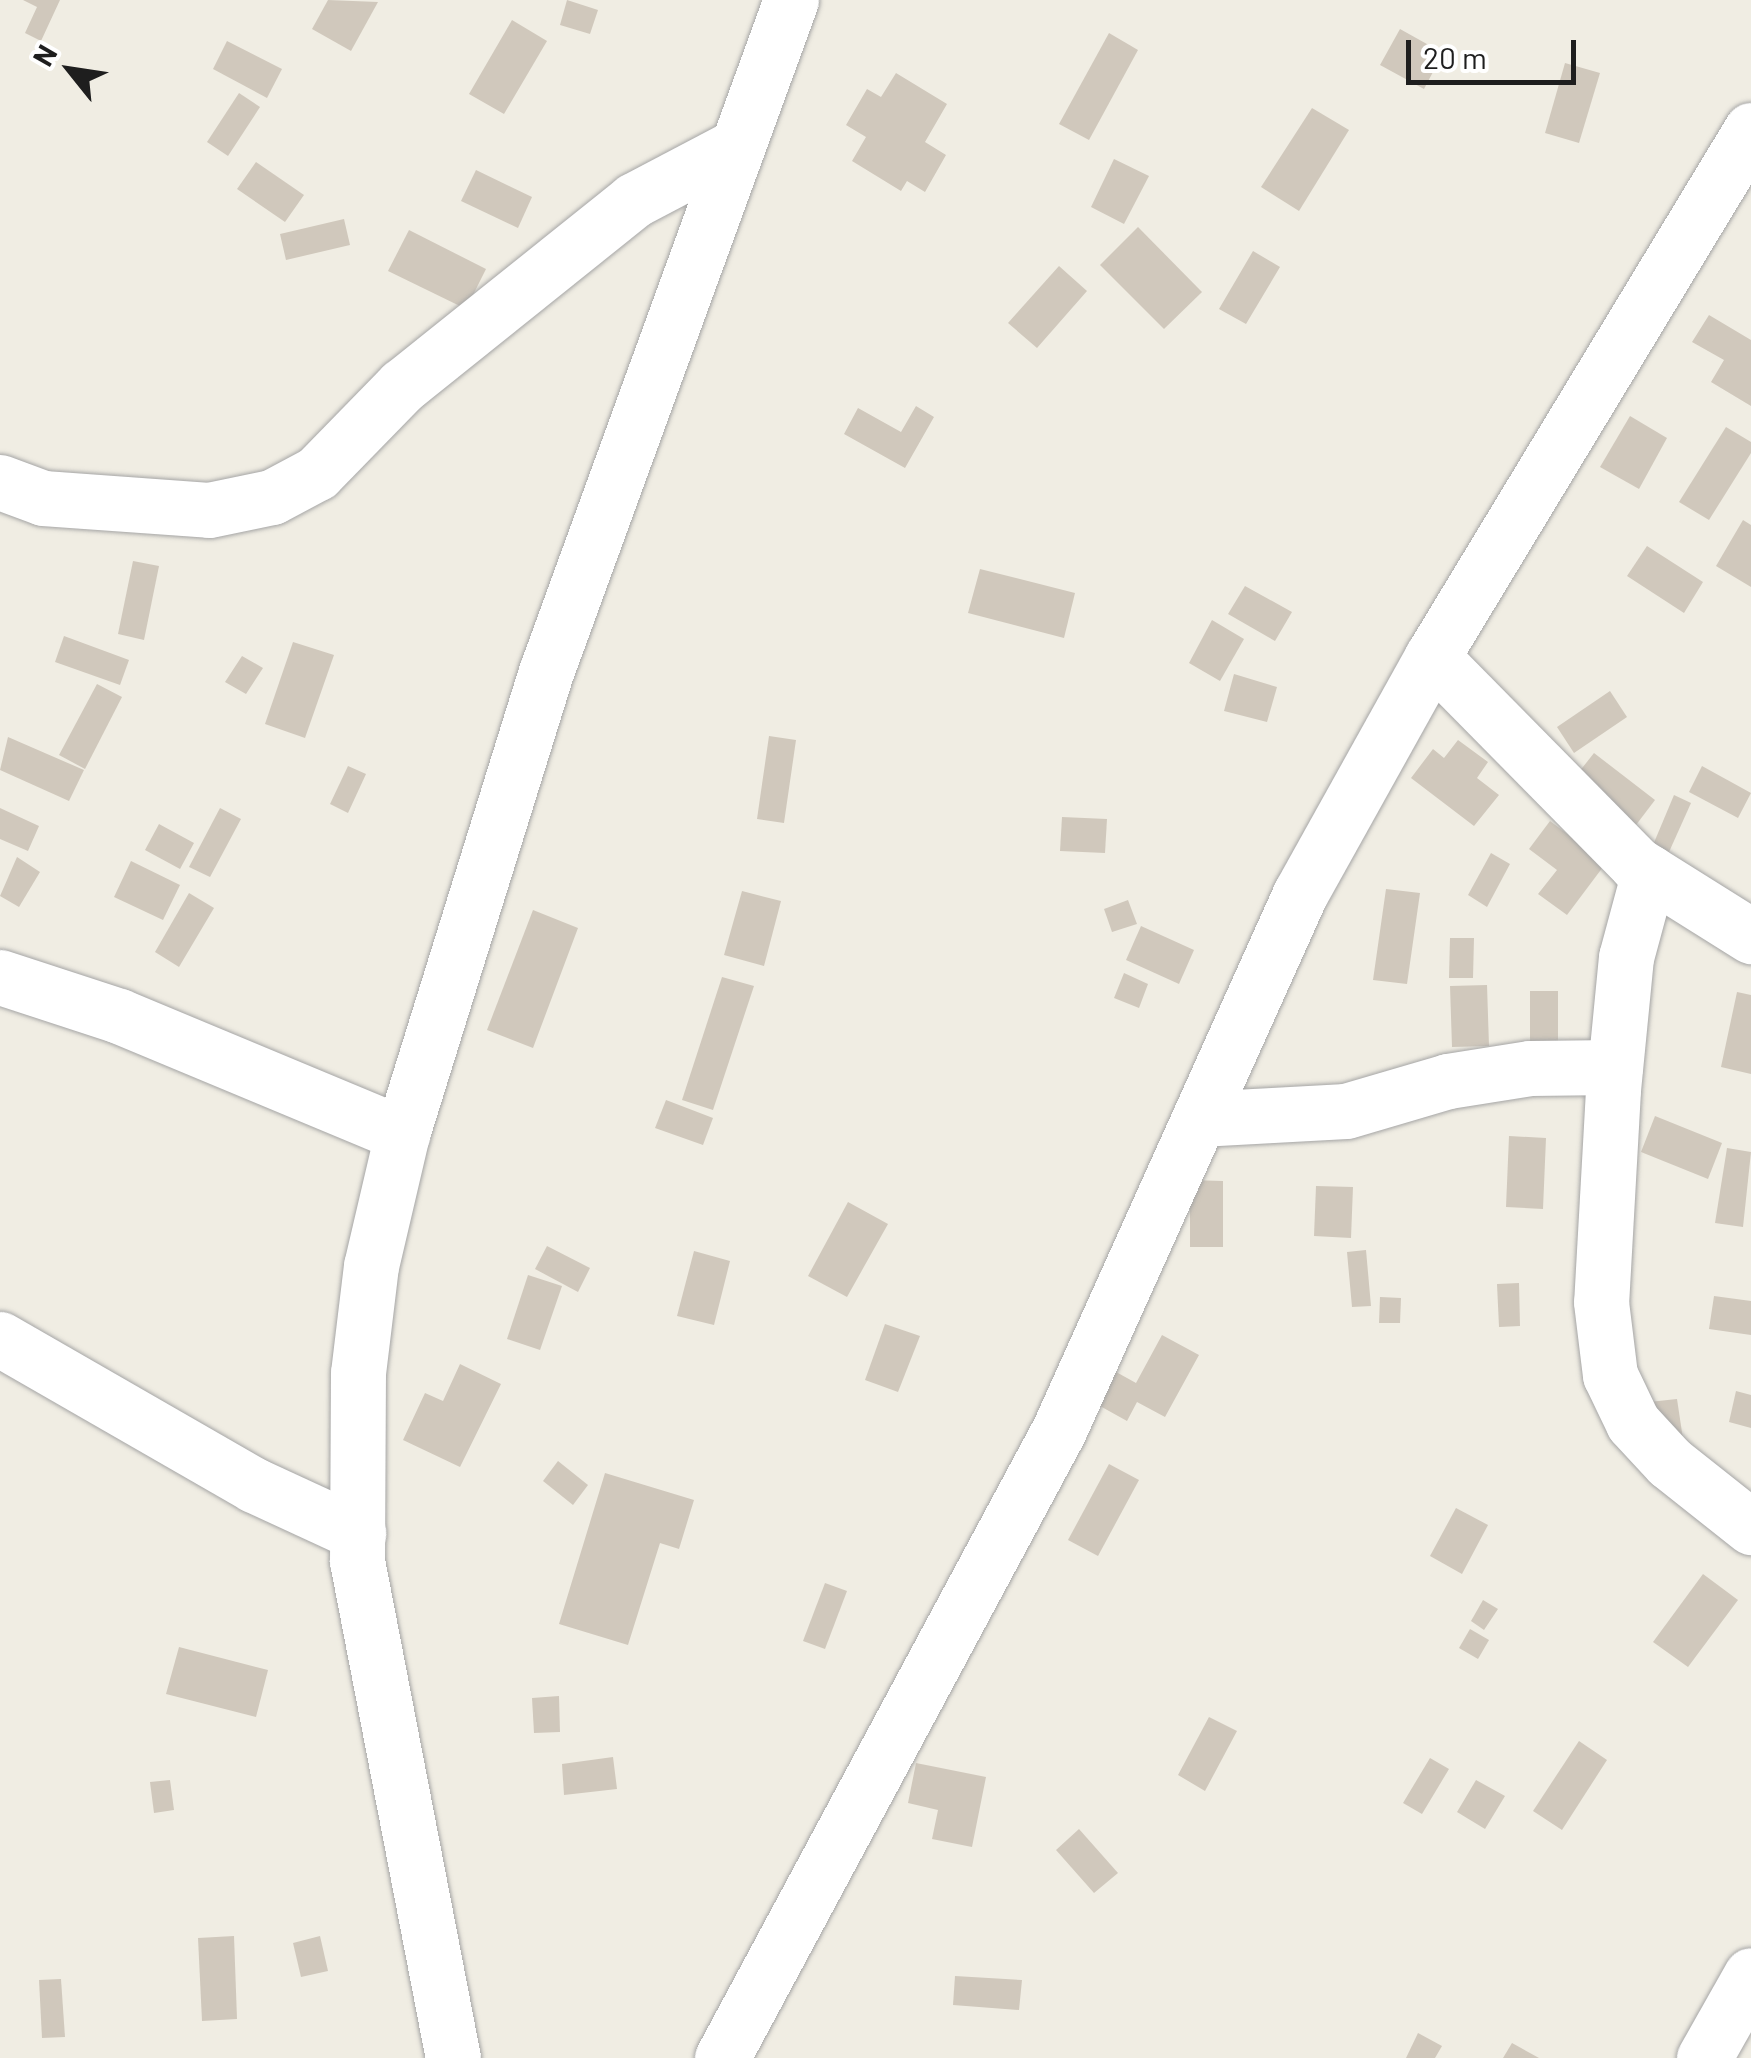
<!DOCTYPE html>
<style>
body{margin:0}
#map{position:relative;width:1751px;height:2058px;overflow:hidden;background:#f0ede3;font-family:Barlow,sans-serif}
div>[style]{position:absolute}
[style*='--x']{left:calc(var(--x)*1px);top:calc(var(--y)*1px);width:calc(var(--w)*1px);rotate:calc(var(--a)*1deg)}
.building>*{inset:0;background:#d0c8bc}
.roads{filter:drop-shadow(0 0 2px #a5a5a5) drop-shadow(0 0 2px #a5a5a5)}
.minor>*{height:55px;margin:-27.5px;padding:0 27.5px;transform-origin:27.5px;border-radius:27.5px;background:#fff}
span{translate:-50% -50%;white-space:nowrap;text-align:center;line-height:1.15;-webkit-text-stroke:8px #fff;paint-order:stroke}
.north{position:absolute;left:20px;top:20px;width:100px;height:100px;-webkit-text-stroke:8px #fff;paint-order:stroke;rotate:300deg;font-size:28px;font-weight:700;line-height:40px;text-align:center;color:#1e1e1e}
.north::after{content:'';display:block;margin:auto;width:35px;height:45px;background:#1e1e1e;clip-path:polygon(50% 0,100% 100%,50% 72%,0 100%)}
.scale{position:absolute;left:1406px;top:40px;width:170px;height:45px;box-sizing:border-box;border:5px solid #1e1e1e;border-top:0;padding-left:12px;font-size:30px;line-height:35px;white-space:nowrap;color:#1e1e1e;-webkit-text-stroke:8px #fff;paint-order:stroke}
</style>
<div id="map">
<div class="building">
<i style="clip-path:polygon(23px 0,60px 0,41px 41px,25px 33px,37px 7px)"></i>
<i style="clip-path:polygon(328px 0,378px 2px,351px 51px,312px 29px)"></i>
<i style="clip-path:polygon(567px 0,598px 10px,590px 34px,560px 25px)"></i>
<i style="clip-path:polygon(512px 20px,547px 41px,504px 114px,469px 94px)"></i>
<i style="clip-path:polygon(1400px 29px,1443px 53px,1424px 89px,1380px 65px)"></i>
<i style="clip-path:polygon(1109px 33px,1138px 50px,1089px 140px,1059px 124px)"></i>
<i style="clip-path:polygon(227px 41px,282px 69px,267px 98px,213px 69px)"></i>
<i style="clip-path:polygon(1565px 63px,1600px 73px,1579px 143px,1545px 133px)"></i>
<i style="clip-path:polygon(896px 73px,947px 104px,925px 142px,946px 155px,925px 192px,907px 181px,901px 191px,852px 161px,866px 137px,846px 125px,867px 89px,881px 97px)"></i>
<i style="clip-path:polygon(239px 93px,260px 107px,228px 156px,207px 142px)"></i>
<i style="clip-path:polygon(1312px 108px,1349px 130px,1299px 211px,1261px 187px)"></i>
<i style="clip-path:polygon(1114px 159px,1149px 176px,1124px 224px,1091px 207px)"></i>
<i style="clip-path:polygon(256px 162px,304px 195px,285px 222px,237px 189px)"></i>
<i style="clip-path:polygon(476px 170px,532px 197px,518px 228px,461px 201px)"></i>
<i style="clip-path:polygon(344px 219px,350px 245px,286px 260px,280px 234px)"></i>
<i style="clip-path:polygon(1138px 227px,1202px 292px,1164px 329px,1100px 265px)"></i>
<i style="clip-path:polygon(409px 230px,486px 269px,466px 309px,388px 271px)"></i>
<i style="clip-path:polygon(1253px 251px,1280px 267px,1246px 324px,1219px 309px)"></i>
<i style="clip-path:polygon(1059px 266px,1087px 291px,1037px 348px,1008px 323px)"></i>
<i style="clip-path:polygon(1709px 315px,1751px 340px,1751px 406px,1711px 382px,1724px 360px,1692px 342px)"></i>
<i style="clip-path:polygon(916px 406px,934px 417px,905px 468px,844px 434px,858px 408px,901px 432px)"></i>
<i style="clip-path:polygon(1630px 416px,1667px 438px,1639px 489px,1600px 467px)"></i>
<i style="clip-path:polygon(1726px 427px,1751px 442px,1751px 453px,1709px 520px,1679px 502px)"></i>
<i style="clip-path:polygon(1743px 520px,1751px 525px,1751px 587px,1716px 566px)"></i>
<i style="clip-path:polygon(1647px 546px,1703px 582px,1684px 613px,1627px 576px)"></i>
<i style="clip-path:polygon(133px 561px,159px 566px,144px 640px,118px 634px)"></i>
<i style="clip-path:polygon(980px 569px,1075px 593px,1064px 638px,968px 613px)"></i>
<i style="clip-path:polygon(1245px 586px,1292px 612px,1275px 641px,1228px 614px)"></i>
<i style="clip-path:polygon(1212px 620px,1244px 639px,1220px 681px,1189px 663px)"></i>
<i style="clip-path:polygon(64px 636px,129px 660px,120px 685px,55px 662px)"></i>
<i style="clip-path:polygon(293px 642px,334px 655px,305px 738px,265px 724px)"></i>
<i style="clip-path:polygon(242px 656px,263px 668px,246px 694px,225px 682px)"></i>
<i style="clip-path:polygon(1234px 674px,1277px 687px,1267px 722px,1224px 711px)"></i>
<i style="clip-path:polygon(97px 684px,122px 697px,85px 769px,59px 755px)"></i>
<i style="clip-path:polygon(1610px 691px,1627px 717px,1574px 753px,1557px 727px)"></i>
<i style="clip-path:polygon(769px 736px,796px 740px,784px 823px,757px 819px)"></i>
<i style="clip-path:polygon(8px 737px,84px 770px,69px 801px,0 770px)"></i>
<i style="clip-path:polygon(1458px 740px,1488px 762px,1477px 778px,1499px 795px,1474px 826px,1411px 778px,1433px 749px,1444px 758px)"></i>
<i style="clip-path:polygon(1594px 753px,1655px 800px,1636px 825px,1575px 777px)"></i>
<i style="clip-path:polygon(348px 766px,366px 774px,348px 813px,330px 804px)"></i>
<i style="clip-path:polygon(1702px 766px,1751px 793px,1738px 818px,1689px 792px)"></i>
<i style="clip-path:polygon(1674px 795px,1691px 803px,1669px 852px,1653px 845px)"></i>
<i style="clip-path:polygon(0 808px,39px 826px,28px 851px,0 839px)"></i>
<i style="clip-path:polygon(220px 808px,241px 819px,210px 877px,189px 867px)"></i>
<i style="clip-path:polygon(1062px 817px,1107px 819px,1105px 853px,1060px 851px)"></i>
<i style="clip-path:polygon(1550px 821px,1606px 863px,1567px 915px,1538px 894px,1557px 870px,1529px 849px)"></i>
<i style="clip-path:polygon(159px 824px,194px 843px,180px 869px,145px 850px)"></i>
<i style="clip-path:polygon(1491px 853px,1510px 864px,1487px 907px,1468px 895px)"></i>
<i style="clip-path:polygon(17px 857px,40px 872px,19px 907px,0 896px)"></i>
<i style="clip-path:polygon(131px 861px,180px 885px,163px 920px,114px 897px)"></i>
<i style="clip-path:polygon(1386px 889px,1420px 893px,1407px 984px,1373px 980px)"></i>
<i style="clip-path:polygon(742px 891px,781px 901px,764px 966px,724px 955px)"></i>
<i style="clip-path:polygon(189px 893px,214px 908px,179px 967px,155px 952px)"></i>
<i style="clip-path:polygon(1128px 900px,1137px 924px,1112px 932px,1104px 909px)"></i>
<i style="clip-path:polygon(533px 910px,578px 928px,533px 1048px,487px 1030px)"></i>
<i style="clip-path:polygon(1141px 926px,1194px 950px,1179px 984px,1126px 960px)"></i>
<i style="clip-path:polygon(1450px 938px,1474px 938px,1473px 978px,1449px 978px)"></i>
<i style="clip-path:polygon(1124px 973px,1148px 984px,1139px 1008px,1114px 998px)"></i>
<i style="clip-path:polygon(722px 977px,754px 986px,713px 1110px,682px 1100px)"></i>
<i style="clip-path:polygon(1487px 985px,1489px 1046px,1452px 1047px,1450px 986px)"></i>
<i style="clip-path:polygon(1530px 991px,1558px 991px,1558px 1048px,1530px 1048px)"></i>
<i style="clip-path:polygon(1737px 992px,1751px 995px,1751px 1074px,1721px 1067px)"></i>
<i style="clip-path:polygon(666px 1100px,713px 1118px,703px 1145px,655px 1128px)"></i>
<i style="clip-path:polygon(1655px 1116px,1722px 1143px,1708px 1179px,1641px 1152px)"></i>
<i style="clip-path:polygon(1509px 1136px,1546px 1138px,1543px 1209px,1506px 1207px)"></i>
<i style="clip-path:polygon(1727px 1148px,1751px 1152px,1743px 1227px,1715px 1223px)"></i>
<i style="clip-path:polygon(1190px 1180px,1223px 1181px,1223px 1247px,1190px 1247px)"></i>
<i style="clip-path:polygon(1316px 1186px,1353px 1187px,1351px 1238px,1314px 1236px)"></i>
<i style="clip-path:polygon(848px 1202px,888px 1224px,847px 1297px,808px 1276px)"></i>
<i style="clip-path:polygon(547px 1246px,590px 1268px,578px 1292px,535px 1269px)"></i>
<i style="clip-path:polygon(1366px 1250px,1371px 1306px,1352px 1307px,1347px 1252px)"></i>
<i style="clip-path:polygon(694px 1251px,730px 1261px,714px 1325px,677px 1316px)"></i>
<i style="clip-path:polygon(528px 1275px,562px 1286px,540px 1350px,507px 1339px)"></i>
<i style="clip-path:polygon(1519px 1283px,1520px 1326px,1499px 1327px,1497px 1284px)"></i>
<i style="clip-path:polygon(1714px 1296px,1751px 1301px,1751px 1335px,1709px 1329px)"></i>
<i style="clip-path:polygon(1380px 1297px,1401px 1298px,1400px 1323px,1379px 1323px)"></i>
<i style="clip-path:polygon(885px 1324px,920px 1336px,898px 1392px,865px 1380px)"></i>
<i style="clip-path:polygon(1162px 1335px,1199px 1355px,1165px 1417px,1137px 1402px,1127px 1421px,1082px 1396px,1100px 1363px,1136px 1383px)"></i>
<i style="clip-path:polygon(460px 1364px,501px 1384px,460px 1467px,403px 1440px,425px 1393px,443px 1401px)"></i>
<i style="clip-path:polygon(1736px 1391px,1751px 1395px,1751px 1428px,1729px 1422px)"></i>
<i style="clip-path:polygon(1677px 1399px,1683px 1439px,1649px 1402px)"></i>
<i style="clip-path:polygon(558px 1461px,588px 1485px,573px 1505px,543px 1481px)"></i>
<i style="clip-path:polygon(1109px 1464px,1139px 1480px,1098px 1556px,1068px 1540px)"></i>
<i style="clip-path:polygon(605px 1473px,694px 1500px,679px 1549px,660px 1543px,628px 1645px,559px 1624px)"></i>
<i style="clip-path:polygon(1456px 1508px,1488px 1525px,1462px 1574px,1430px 1556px)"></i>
<i style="clip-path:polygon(1703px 1574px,1738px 1600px,1688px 1667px,1653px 1642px)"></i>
<i style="clip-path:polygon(825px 1583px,847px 1591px,825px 1649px,803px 1641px)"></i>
<i style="clip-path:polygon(1483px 1600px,1498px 1609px,1484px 1630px,1471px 1621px)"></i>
<i style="clip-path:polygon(1470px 1629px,1489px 1640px,1478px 1659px,1459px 1648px)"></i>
<i style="clip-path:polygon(179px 1647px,268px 1670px,256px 1717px,166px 1694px)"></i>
<i style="clip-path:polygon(559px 1696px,560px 1732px,534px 1733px,532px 1698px)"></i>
<i style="clip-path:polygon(1209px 1717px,1237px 1731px,1205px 1791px,1178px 1775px)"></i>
<i style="clip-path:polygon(1579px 1741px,1607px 1760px,1562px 1830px,1533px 1811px)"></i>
<i style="clip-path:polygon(613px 1757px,617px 1789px,564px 1795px,562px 1764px)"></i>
<i style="clip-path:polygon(1430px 1758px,1449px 1769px,1422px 1814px,1403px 1803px)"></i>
<i style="clip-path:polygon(916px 1763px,986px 1777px,972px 1847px,932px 1839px,938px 1810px,908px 1803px)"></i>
<i style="clip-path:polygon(170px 1780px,174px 1810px,154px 1813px,150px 1782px)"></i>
<i style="clip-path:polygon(1476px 1780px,1505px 1796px,1485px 1829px,1457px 1812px)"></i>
<i style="clip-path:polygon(1079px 1829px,1118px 1873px,1094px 1893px,1056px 1850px)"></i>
<i style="clip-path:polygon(234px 1936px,237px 2019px,202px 2021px,198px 1938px)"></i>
<i style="clip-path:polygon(320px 1936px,328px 1971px,301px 1977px,293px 1943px)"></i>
<i style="clip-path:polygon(955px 1976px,1022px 1980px,1019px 2010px,953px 2005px)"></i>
<i style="clip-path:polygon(61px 1979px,65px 2037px,42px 2038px,39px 1980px)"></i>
<i style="clip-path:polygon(1418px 2033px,1442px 2046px,1435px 2058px,1406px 2058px)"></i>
<i style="clip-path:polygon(1512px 2043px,1539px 2058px,1503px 2058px)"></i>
</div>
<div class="roads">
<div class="minor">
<i style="--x:0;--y:482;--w:46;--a:20.4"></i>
<i style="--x:43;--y:498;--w:166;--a:4.1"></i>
<i style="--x:209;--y:510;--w:64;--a:-11.7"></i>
<i style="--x:272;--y:497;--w:51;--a:-28.1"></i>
<i style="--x:317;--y:473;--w:122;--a:-45.7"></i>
<i style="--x:402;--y:386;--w:297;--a:-38.7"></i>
<i style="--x:634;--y:200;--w:112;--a:-27.7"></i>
<i style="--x:1432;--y:657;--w:291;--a:45.4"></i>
<i style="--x:1636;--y:864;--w:136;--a:32.1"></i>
<i style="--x:1649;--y:872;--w:88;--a:105.1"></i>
<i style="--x:1626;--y:957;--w:134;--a:95.6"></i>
<i style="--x:1613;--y:1090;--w:212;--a:93.2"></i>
<i style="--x:1601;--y:1302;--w:74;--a:83"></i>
<i style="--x:1610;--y:1375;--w:53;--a:64.4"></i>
<i style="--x:1633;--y:1423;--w:53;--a:47.3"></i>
<i style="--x:1669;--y:1462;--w:105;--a:38.4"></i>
<i style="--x:0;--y:977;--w:125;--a:18.1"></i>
<i style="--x:119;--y:1016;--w:307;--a:22.6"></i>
<i style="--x:1199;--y:1119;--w:147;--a:-3.1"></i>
<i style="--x:1346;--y:1111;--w:106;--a:-16.4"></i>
<i style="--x:1448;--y:1081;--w:83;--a:-9"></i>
<i style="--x:1530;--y:1068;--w:85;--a:-0.7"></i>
<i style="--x:0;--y:1339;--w:293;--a:29.9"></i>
<i style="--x:254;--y:1485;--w:115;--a:24.8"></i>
<i style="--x:453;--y:2058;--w:506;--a:-100.93"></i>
<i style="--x:357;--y:1561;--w:188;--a:-89.7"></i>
<i style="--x:358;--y:1373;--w:108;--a:-83.1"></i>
<i style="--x:371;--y:1266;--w:136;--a:-76.8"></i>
<i style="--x:402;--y:1134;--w:484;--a:-72.7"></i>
<i style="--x:546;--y:672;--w:715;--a:-69.97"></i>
<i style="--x:722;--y:2058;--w:713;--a:-61.78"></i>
<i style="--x:1059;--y:1430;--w:588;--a:-65.79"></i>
<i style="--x:1300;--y:894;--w:271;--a:-60.9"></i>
<i style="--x:1432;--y:657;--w:616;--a:-58.81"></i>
<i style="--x:1704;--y:2058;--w:95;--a:-60.5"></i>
</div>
</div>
<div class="north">N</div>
<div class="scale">20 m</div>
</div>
